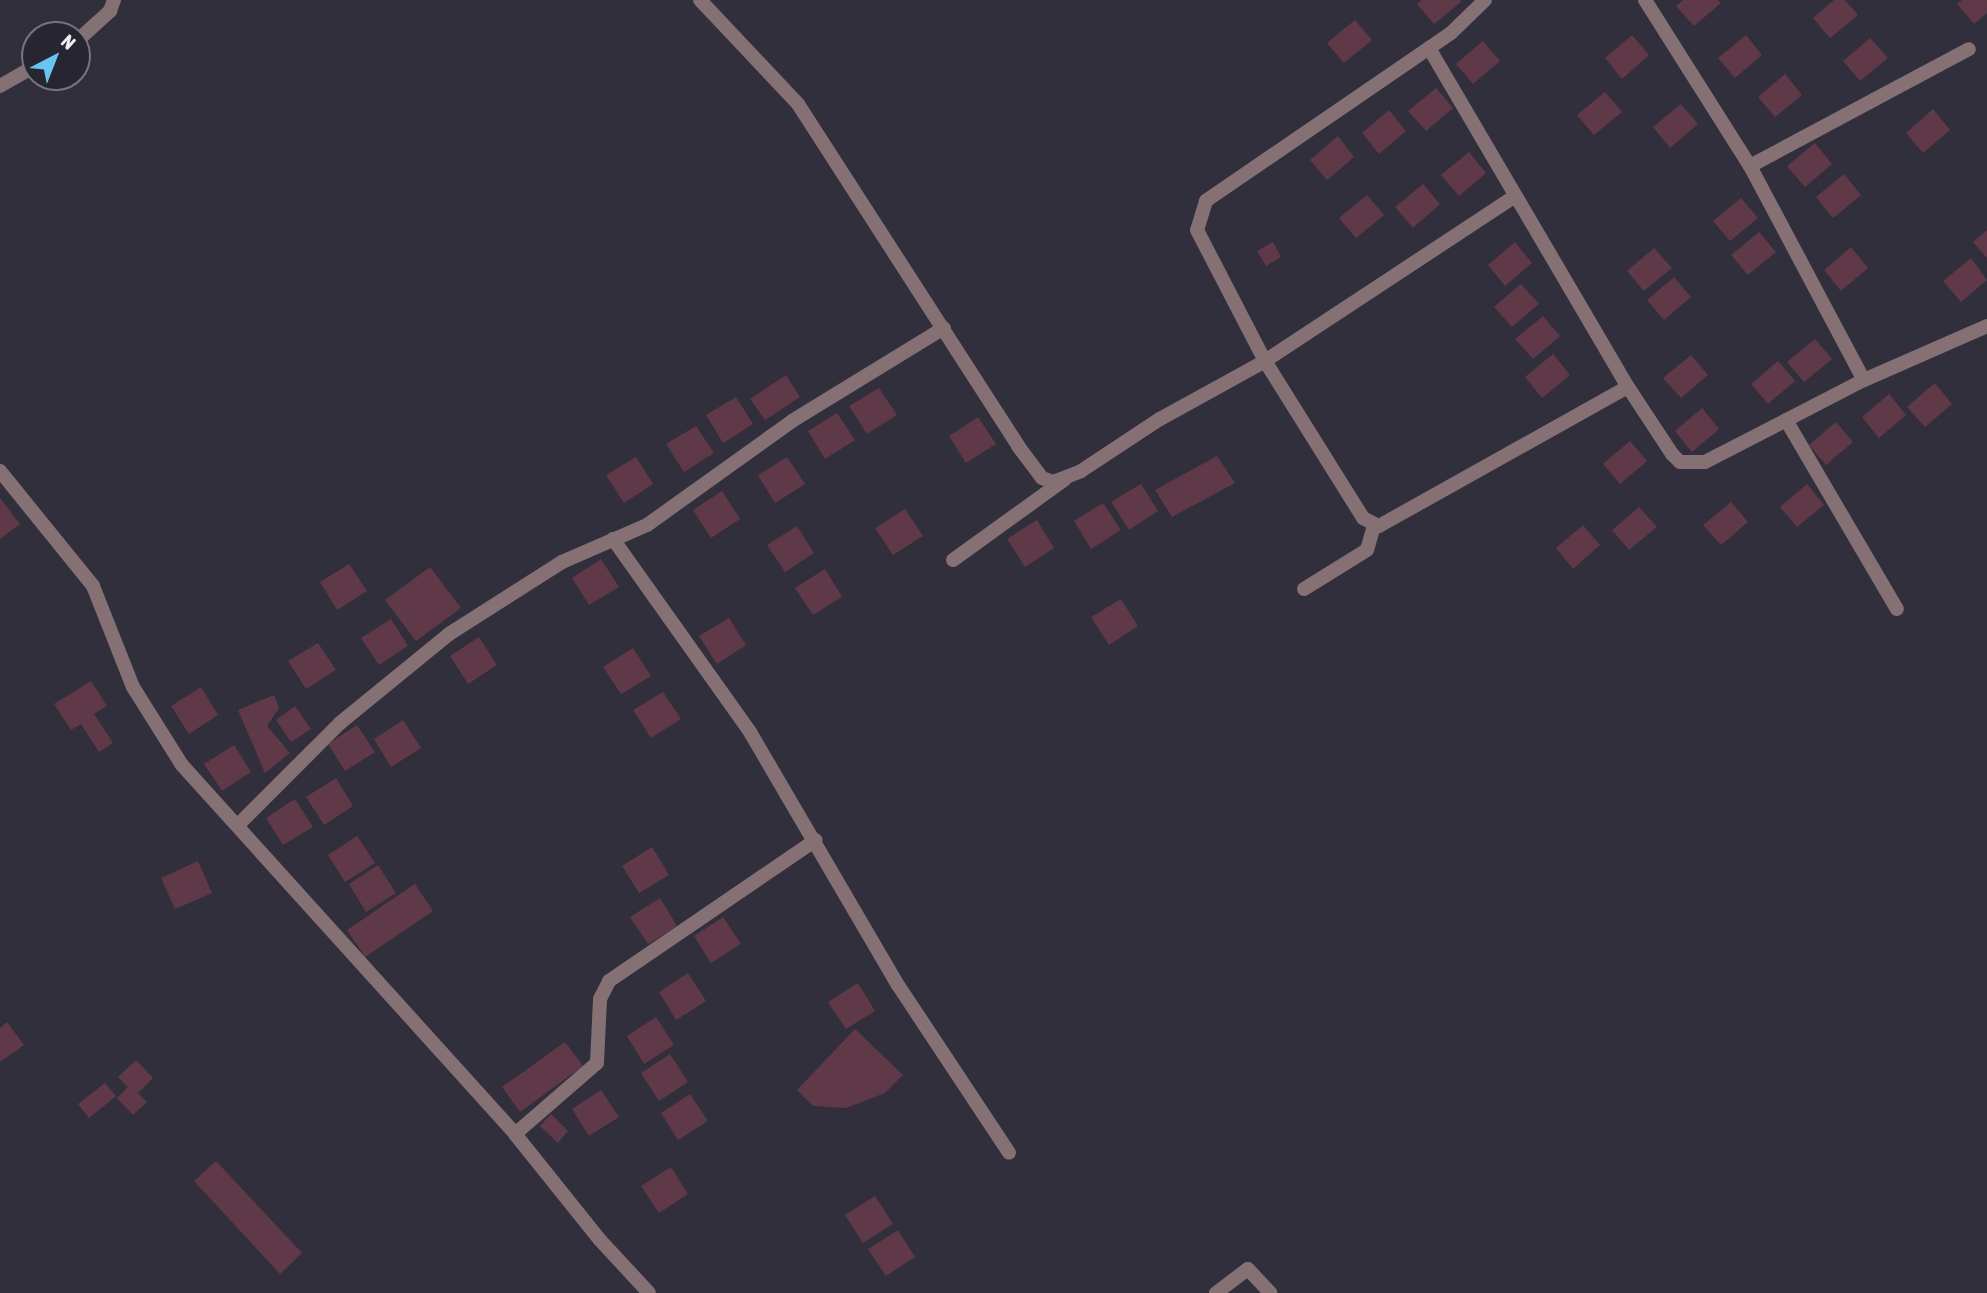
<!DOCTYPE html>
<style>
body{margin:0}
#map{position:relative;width:1987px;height:1293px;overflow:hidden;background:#312f3b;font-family:"Asap Condensed",sans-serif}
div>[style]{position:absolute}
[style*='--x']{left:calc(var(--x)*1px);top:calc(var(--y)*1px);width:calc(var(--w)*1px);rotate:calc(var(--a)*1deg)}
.building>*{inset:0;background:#603948}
.street>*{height:14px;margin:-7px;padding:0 7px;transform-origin:7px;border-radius:7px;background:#857073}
span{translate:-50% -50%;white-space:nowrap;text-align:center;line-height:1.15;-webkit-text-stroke:6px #272530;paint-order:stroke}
.north{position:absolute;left:21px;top:21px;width:70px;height:70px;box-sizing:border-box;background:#272530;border:2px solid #77757f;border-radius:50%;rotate:42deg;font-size:19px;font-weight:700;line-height:28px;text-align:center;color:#efeef6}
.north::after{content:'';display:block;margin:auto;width:24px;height:32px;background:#68c4f0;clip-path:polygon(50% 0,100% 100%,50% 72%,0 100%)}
</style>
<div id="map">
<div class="building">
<i style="clip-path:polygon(1422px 0,1460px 0,1461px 2px,1434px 24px,1417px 4px)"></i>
<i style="clip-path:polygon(1683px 0,1718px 0,1721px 3px,1694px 26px,1676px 6px)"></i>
<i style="clip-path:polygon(1834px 0,1845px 0,1858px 15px,1830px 38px,1813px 18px)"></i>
<i style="clip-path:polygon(1962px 0,1987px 0,1987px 13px,1974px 24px,1957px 4px)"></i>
<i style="clip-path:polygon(1355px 20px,1372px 40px,1344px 63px,1327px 43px)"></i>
<i style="clip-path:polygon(1632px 35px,1649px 55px,1622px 79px,1605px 58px)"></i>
<i style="clip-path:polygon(1746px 35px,1762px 55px,1735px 78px,1718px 58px)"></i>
<i style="clip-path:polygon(1870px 38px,1888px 58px,1860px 81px,1843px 61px)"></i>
<i style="clip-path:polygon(1483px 41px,1500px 61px,1473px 84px,1456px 64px)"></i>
<i style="clip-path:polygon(1785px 74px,1802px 95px,1775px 117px,1758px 97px)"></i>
<i style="clip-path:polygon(1436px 88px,1453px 108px,1426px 131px,1408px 111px)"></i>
<i style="clip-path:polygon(1605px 92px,1622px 112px,1594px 135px,1577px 115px)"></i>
<i style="clip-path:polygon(1681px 104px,1698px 124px,1670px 148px,1653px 127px)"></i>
<i style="clip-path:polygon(1933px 109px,1950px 130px,1923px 153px,1906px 133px)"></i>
<i style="clip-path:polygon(1389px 110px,1406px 131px,1379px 154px,1362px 133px)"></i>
<i style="clip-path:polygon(1338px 136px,1354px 157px,1327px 180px,1310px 160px)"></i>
<i style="clip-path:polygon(1815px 143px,1832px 164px,1805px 187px,1787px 166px)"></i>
<i style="clip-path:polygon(1469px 152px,1486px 173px,1459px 196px,1441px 175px)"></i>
<i style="clip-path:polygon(1844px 174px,1861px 195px,1833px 218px,1816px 197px)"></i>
<i style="clip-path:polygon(1423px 184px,1440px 204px,1413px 228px,1395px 207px)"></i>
<i style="clip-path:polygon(1367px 195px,1384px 215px,1356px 238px,1339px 218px)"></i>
<i style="clip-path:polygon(1741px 198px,1758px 218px,1730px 241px,1713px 221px)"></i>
<i style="clip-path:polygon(1987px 230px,1987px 258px,1973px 242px)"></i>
<i style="clip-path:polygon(1759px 232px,1776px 252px,1748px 275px,1731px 255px)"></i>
<i style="clip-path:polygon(1273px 242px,1281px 257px,1266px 266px,1257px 251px)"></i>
<i style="clip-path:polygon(1515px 242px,1532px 263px,1505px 286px,1488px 265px)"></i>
<i style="clip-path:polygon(1851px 247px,1868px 268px,1841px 291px,1824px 270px)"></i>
<i style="clip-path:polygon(1654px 248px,1672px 268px,1644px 291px,1627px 271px)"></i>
<i style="clip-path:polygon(1971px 258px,1987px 280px,1961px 302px,1943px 281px)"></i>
<i style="clip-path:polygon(1674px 277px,1691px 297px,1664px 320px,1647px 300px)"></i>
<i style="clip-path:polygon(1521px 284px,1539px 304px,1512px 327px,1494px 307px)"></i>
<i style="clip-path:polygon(1543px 316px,1560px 336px,1533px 359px,1515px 339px)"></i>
<i style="clip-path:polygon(1815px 339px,1832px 359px,1804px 382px,1787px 362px)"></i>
<i style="clip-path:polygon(1553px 354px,1570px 375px,1542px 398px,1525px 377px)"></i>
<i style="clip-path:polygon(1691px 355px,1708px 375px,1681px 398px,1663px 378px)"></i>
<i style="clip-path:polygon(1778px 361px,1795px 381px,1768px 404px,1751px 384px)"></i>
<i style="clip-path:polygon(786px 375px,800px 397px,765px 420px,750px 399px)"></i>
<i style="clip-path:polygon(1935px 383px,1952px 404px,1925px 427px,1907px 407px)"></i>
<i style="clip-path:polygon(879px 388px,897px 415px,867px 434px,849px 406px)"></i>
<i style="clip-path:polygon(1889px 394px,1906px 415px,1879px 438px,1862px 417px)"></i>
<i style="clip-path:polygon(736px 397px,753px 424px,723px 443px,706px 415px)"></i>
<i style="clip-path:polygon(1702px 408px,1719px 429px,1692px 452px,1675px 431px)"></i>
<i style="clip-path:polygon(837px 413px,855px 440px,825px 459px,808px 431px)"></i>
<i style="clip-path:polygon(978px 417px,996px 444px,966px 463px,949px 436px)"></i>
<i style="clip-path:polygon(1836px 422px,1853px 442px,1826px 465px,1809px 445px)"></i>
<i style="clip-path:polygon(696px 426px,714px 453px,684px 472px,666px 444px)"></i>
<i style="clip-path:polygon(1630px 441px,1647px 461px,1620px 484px,1603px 464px)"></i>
<i style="clip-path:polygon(1217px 456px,1235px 483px,1172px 517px,1155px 490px)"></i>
<i style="clip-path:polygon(636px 457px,653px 484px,624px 503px,606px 475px)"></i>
<i style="clip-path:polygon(787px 457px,805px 484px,775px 503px,758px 475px)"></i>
<i style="clip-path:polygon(1141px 484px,1158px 511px,1129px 530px,1111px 502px)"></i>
<i style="clip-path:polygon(1807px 484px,1824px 505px,1797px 527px,1780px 507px)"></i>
<i style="clip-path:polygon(722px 491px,740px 519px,711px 538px,693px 510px)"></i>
<i style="clip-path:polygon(0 498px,20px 524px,0 539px)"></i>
<i style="clip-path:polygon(1731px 502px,1748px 522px,1721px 545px,1703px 525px)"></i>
<i style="clip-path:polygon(1103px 503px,1121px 530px,1091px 549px,1074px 521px)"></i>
<i style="clip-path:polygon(1639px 507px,1657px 527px,1629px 550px,1612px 530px)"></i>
<i style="clip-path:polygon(905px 509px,923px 536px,893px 555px,875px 528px)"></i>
<i style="clip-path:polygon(1037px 520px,1054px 548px,1025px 567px,1007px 539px)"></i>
<i style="clip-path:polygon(1583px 525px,1600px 545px,1573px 569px,1556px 548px)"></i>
<i style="clip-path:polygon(797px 526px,814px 553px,785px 572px,767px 545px)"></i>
<i style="clip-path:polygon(601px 559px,619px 587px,589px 605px,572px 578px)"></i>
<i style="clip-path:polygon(349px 564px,367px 591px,337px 610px,320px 582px)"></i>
<i style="clip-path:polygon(430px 567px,461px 608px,416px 641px,385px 600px)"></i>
<i style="clip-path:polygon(825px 569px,842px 597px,813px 615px,795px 588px)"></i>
<i style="clip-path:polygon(1121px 599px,1138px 626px,1109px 645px,1091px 617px)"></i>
<i style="clip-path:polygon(729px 618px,746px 645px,717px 664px,699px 636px)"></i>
<i style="clip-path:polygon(391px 619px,408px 646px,379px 665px,361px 638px)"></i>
<i style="clip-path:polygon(479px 637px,497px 665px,468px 684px,450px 656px)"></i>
<i style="clip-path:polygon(318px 643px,336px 670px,306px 689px,288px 661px)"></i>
<i style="clip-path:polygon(633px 648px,651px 676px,621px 694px,603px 667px)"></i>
<i style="clip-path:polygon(91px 681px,107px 706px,94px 714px,113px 743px,99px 752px,81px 724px,71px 730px,54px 704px)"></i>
<i style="clip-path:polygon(201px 687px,218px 715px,189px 734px,171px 706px)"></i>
<i style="clip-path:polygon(663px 692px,681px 719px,651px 738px,633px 710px)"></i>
<i style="clip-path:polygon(274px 695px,279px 708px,267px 726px,290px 753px,265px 773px,238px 710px)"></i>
<i style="clip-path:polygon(295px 706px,311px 729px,291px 742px,276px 720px)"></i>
<i style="clip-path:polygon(403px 720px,421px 748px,391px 767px,374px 739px)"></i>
<i style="clip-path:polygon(357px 725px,375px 752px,345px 771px,328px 744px)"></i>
<i style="clip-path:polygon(234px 745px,251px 772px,222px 791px,204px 764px)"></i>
<i style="clip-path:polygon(336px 778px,353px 806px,324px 825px,306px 797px)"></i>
<i style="clip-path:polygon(295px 799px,313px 827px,283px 845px,266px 818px)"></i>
<i style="clip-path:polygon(357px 836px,375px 863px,345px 882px,328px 855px)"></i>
<i style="clip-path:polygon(652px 847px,669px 875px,639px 893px,622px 866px)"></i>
<i style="clip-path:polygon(198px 861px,212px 893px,175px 909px,161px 878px)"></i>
<i style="clip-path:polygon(378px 865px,396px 893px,366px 912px,349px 884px)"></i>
<i style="clip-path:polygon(415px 884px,433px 911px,365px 957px,347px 930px)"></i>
<i style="clip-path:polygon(660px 898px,677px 926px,648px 944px,630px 917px)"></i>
<i style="clip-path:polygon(723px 917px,741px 944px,711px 963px,694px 936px)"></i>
<i style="clip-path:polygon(688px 973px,706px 1001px,676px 1020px,659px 992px)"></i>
<i style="clip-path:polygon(858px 983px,875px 1011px,846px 1029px,828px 1002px)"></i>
<i style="clip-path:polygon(656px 1017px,674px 1045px,644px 1064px,627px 1036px)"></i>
<i style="clip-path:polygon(7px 1022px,24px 1045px,0 1062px,0 1028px)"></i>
<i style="clip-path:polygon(855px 1029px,903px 1075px,885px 1093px,846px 1108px,813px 1106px,797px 1090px)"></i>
<i style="clip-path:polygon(565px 1042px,583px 1066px,520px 1112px,502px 1087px)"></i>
<i style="clip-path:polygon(670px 1054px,688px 1082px,659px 1101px,641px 1073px)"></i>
<i style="clip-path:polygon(136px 1060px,153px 1078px,138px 1093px,147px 1102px,133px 1115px,117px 1098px,128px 1087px,118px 1077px)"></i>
<i style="clip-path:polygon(105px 1083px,116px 1096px,89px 1118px,78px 1104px)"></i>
<i style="clip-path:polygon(601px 1090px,619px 1117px,589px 1136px,572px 1109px)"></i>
<i style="clip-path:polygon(690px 1094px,708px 1121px,678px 1140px,661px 1113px)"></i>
<i style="clip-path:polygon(551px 1114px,568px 1131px,558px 1143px,540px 1126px)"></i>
<i style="clip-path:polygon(216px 1161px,302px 1253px,280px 1274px,194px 1181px)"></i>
<i style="clip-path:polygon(671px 1167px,688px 1194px,659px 1213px,641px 1186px)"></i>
<i style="clip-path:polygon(875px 1196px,893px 1224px,863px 1243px,845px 1215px)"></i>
<i style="clip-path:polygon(898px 1230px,915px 1257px,886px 1276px,868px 1249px)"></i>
</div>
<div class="street">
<i style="--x:700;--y:0;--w:143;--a:46.7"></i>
<i style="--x:798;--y:104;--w:407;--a:57.2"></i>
<i style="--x:1018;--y:446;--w:40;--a:53"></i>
<i style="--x:1042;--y:478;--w:12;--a:20"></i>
<i style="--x:1053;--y:482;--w:30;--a:-21"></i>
<i style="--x:1081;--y:471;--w:95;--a:-33.4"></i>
<i style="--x:1160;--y:419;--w:120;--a:-28.9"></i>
<i style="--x:1265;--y:361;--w:185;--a:58"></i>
<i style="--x:1363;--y:518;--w:18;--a:27"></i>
<i style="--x:1379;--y:526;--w:285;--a:-29.2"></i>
<i style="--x:1628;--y:387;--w:80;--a:56.7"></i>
<i style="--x:1672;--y:454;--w:11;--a:45"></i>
<i style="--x:1680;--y:462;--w:25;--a:0"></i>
<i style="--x:1705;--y:462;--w:179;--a:-27.3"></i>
<i style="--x:1864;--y:380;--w:134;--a:-23.7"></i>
<i style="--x:1485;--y:0;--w:47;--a:135.9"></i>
<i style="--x:1451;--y:33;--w:297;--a:145.6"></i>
<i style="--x:1206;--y:201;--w:30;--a:107"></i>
<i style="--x:1197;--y:230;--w:148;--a:62.6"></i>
<i style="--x:1265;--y:361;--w:300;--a:-33.4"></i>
<i style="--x:1645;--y:0;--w:196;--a:57.7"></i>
<i style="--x:1750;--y:166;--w:242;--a:62"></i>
<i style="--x:77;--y:41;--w:45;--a:-42.3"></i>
<i style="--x:110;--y:11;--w:12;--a:-70"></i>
<i style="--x:1429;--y:48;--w:393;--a:59.6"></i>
<i style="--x:0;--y:86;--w:40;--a:-29.7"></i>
<i style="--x:1750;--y:166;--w:248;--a:-28.1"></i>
<i style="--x:1786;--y:420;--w:219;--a:59.6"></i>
<i style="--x:0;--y:471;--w:148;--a:51"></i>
<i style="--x:93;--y:586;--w:109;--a:68.4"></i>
<i style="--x:133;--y:687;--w:92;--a:57.9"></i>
<i style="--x:182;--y:765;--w:497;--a:47.9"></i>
<i style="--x:515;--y:1134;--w:136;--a:51.3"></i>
<i style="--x:600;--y:1240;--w:72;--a:47.2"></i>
<i style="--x:613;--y:539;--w:237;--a:54.6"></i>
<i style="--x:750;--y:732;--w:293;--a:59.7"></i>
<i style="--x:898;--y:985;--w:201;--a:56.5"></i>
<i style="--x:953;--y:560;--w:137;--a:-35.8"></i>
<i style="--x:1304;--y:589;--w:74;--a:-31.8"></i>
<i style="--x:1367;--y:550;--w:26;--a:-74"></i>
<i style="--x:239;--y:824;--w:143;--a:-45"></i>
<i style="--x:340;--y:723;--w:141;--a:-39.2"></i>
<i style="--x:449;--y:634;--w:134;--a:-32.5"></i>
<i style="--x:562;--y:562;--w:93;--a:-23.5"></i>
<i style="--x:647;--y:525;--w:178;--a:-35.6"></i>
<i style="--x:792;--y:421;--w:178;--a:-31.5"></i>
<i style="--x:515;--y:1134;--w:108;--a:-40.9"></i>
<i style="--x:597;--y:1063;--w:64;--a:-87.3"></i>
<i style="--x:600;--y:999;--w:20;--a:-63"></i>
<i style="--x:609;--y:981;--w:250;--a:-34.3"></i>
<i style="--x:1216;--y:1293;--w:40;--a:-37"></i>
<i style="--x:1248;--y:1269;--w:33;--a:47"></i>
</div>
<div class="north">N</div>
</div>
